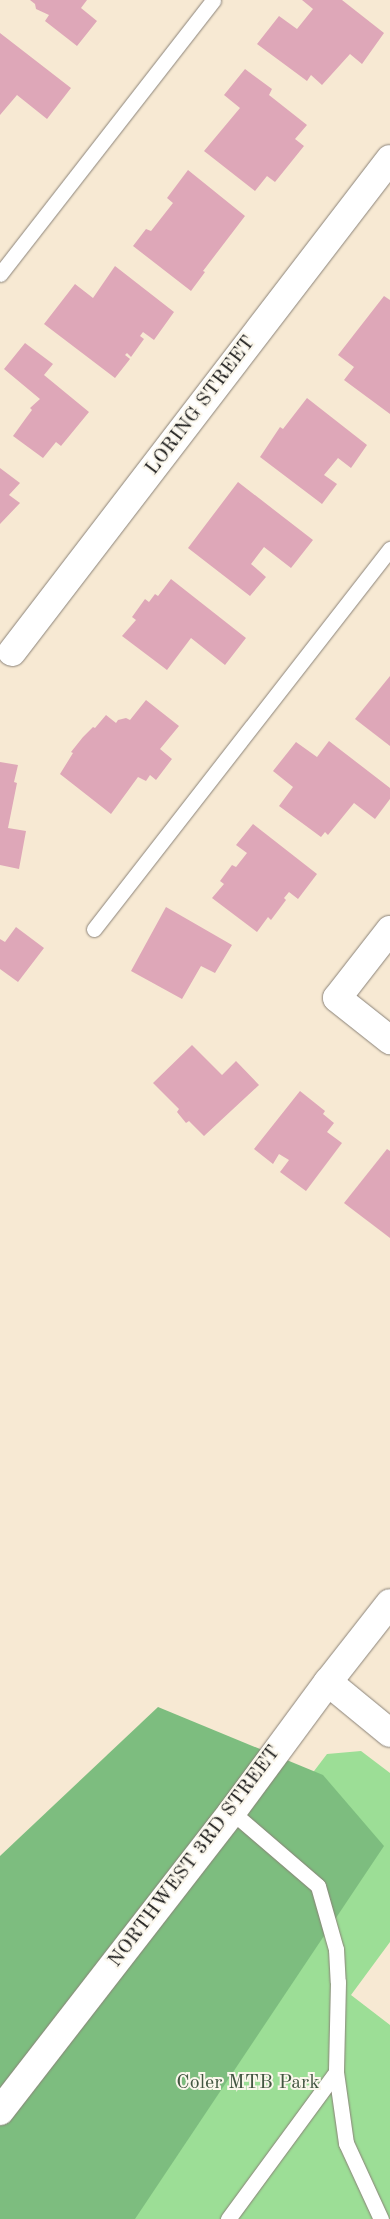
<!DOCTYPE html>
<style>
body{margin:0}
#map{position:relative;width:390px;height:2219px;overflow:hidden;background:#f7e9d3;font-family:"Old Standard TT",serif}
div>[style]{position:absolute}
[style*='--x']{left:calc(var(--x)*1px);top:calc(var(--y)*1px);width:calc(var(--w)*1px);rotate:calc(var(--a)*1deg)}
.green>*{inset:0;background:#9cde96}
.forest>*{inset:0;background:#7dbd7f}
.building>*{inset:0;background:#dea7b8}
.roads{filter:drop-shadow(0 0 1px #8a8278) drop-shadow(0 0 1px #8a8278)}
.lane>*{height:15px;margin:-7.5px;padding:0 7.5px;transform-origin:7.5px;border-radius:7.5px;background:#fff}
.street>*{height:28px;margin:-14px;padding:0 14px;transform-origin:14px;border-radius:14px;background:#fff}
.secondary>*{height:28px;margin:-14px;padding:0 14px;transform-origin:14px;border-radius:14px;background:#fff}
span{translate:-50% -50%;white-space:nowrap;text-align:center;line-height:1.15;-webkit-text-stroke:4px #fbf7ec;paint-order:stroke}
.street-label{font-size:20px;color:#1c1c1c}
.park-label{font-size:20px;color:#425641}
</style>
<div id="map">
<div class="green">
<i style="clip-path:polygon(361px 1751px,390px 1773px,390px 1942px,351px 1995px,390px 2025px,390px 2219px,0 2219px,0 2185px,327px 1754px)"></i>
</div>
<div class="forest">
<i style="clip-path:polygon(158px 1707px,323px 1775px,384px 1846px,135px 2219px,0 2219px,0 1856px)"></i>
</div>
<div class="building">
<i style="clip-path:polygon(30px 0,87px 0,81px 8px,97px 21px,77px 46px,45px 21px,49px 15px,36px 9px,35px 4px)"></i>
<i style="clip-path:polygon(302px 0,342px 0,384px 33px,362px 64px,350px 54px,322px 85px,311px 75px,307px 81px,257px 44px,279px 16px,297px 29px,313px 9px)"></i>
<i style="clip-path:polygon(0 33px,71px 88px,47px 119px,17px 95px,0 115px)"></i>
<i style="clip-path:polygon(245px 69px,272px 89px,269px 95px,307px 125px,295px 139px,304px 146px,275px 182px,267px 176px,255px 191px,204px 151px,240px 108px,224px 95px)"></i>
<i style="clip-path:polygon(188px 170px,245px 216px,203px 271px,205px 272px,191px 291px,133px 246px,146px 229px,151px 231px,173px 203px,167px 198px)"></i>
<i style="clip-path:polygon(115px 266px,174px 312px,154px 340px,143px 332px,140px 336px,144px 339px,131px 357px,127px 353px,125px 355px,130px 359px,115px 378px,44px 324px,75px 284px,93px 298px)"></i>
<i style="clip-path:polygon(384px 296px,390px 300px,390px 414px,344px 380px,354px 367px,338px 355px)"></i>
<i style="clip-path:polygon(25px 343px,53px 364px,44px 375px,89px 412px,61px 446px,56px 442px,43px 458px,13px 436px,26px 418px,32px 410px,30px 408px,40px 399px,4px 369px)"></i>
<i style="clip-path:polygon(307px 398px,367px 445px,351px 468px,338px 458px,324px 475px,337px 484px,322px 504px,260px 457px,280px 427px,283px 429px)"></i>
<i style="clip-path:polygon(0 468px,20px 483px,9px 495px,20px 503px,0 524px)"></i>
<i style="clip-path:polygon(238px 482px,313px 540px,291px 568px,264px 547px,251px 564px,266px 577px,250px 596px,188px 548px)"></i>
<i style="clip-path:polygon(171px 579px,246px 638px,225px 665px,191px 638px,167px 670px,122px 636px,136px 620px,132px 617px,145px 599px,149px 602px,155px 594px,158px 596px)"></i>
<i style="clip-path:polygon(390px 676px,390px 746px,355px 719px)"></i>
<i style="clip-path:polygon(146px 700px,179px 726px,160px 749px,172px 759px,156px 780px,150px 775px,146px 781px,138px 777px,111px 814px,60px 774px,73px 753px,71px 752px,83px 737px,93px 727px,95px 728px,106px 715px,116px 723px,118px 720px,126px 718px,130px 720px)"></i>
<i style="clip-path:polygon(329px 741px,390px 788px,390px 799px,375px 819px,354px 803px,328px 835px,325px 832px,321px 837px,279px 806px,293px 787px,273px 771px,296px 742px,317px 757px)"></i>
<i style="clip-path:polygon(0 762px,18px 765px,14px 782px,17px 783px,8px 828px,26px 831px,19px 869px,0 865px)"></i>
<i style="clip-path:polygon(253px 824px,317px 874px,298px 899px,289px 892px,284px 898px,286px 900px,271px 920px,268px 917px,257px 932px,212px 898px,224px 884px,220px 881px,232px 865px,236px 867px,247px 853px,236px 845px)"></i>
<i style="clip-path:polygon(166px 907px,232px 945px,215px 973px,201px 966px,182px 999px,131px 971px)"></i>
<i style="clip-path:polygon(16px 927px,44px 948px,18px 982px,0 969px,0 939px,5px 942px)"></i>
<i style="clip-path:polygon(192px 1045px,222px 1075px,236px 1061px,259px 1085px,204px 1136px,189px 1121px,186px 1123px,177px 1112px,179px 1109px,153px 1083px)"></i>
<i style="clip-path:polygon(300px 1091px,325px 1111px,323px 1114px,334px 1123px,327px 1132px,342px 1143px,306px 1191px,280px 1172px,289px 1160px,279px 1154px,273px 1164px,254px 1149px)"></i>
<i style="clip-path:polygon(387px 1149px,390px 1151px,390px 1238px,344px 1203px)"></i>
</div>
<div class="roads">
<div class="lane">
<i style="--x:0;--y:274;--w:347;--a:-52.1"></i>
<i style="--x:94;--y:929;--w:482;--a:-52.1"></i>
<i style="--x:232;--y:1812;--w:113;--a:40.7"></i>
<i style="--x:318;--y:1886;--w:66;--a:74.1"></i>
<i style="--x:336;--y:1949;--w:33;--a:87"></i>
<i style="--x:338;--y:1982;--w:90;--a:91.3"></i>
<i style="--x:336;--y:2072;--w:72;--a:82"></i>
<i style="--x:346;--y:2143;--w:84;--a:65.3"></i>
<i style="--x:228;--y:2219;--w:182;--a:-53.7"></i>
</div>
<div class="street">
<i style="--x:12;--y:652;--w:621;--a:-52.52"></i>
<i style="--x:390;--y:930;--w:86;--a:127.9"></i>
<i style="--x:337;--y:998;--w:68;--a:38.4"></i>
<i style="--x:328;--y:1682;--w:80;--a:39.4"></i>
</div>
<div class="secondary">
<i style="--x:0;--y:2111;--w:378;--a:-52.2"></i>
<i style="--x:232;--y:1812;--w:162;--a:-53.6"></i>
<i style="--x:328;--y:1682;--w:100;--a:-51.9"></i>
</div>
</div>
<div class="street-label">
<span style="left:201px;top:406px;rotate:-53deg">LORING STREET</span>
<span style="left:195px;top:1857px;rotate:-53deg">NORTHWEST 3RD STREET</span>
</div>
<div class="park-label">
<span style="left:248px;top:2083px">Coler MTB Park</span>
</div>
</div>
